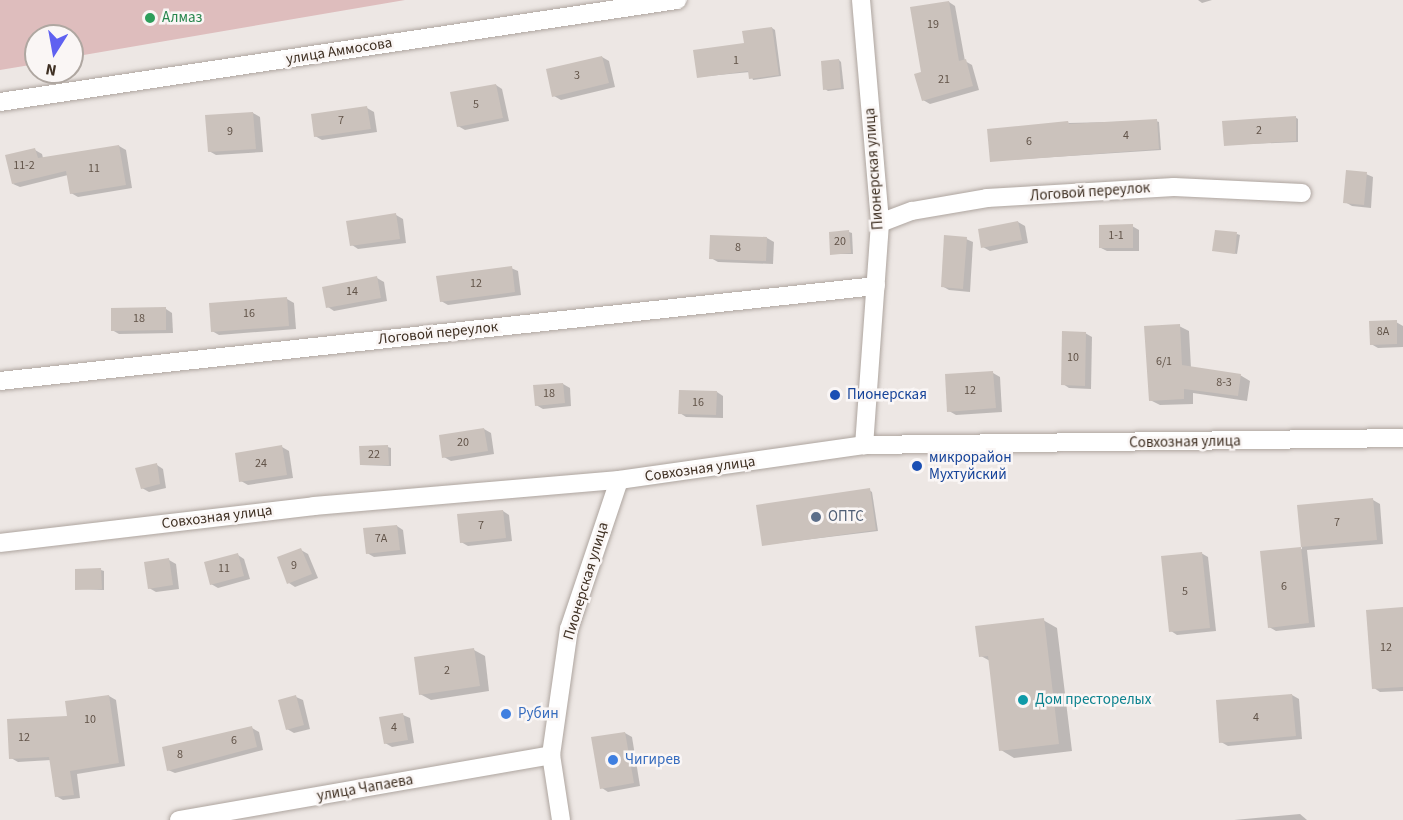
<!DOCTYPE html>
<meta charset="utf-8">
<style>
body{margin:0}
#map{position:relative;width:1403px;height:820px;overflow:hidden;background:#ede7e4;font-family:"Source Sans 3",sans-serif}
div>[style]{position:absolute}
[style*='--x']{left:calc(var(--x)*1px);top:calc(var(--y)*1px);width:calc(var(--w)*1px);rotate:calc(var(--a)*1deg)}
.green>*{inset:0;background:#debdbd}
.shadow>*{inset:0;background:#0003}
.building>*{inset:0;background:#cbc2bc}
.roads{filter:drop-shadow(0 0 2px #aea59f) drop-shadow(0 0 2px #aea59f)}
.street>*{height:18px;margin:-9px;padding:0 9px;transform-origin:9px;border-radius:9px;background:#fff}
.dots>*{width:16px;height:16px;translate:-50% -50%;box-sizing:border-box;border:3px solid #faf6f5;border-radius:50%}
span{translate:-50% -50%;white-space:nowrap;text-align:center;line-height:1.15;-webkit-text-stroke:5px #faf6f5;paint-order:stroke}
.number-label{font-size:12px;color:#625449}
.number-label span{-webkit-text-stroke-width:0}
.leisure-label{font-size:15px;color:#27864d}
.left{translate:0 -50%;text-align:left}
.street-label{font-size:15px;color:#3f3023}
.transit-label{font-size:15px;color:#164399}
.service-label{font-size:15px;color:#4e5e75}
.culture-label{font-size:15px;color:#0d838f}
.shop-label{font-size:15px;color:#366cbe}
.north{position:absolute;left:24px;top:24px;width:60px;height:60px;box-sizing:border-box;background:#faf6f5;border:2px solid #afa7a1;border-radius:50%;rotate:191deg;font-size:16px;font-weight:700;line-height:24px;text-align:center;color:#3f3023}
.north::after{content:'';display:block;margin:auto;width:21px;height:27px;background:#5f61f1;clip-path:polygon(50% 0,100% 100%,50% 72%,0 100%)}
</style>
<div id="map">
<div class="green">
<i style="clip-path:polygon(0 0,405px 0,72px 57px,72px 36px,36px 36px,36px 64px,0 70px)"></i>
</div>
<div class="shadow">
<i style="clip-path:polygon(1198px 0,1212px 0,1202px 3px)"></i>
<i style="clip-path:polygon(949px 2px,955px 6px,965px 61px,972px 65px,979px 90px,930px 104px,923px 100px,922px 73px)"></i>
<i style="clip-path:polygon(772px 28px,775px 30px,781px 76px,753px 80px,750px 72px,698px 77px)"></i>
<i style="clip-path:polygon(602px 57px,609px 61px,615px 87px,561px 100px,554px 96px)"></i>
<i style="clip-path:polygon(839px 60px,841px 62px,844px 89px,828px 91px,825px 89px)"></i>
<i style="clip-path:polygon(496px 85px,502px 89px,509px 121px,465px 130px,458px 126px)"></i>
<i style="clip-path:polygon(367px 108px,374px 112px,377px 132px,322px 140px,315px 136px)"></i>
<i style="clip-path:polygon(253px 113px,260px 117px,263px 152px,216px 155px,209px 151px)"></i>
<i style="clip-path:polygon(1295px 117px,1298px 119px,1298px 142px,1225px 145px)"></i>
<i style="clip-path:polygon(1156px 121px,1159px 122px,1161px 150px,991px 161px,1068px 123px)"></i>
<i style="clip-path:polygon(119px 146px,126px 150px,132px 188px,78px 197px,71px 193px,68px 175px,20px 187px,13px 184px,35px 150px,42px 154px,43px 158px)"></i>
<i style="clip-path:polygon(1366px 174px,1373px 177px,1371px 208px,1352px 206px,1345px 202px)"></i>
<i style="clip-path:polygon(396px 215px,403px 219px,406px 243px,358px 249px,352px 245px)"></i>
<i style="clip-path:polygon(1018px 222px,1025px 226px,1028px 243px,990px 251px,983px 247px)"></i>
<i style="clip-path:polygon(1132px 226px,1139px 230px,1139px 251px,1107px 251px,1101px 248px)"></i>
<i style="clip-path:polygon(849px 232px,852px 233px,853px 254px,832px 254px)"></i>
<i style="clip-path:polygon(1237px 234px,1240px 235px,1237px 254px,1214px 250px)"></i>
<i style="clip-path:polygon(767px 238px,774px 242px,773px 264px,718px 262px,711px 258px)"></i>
<i style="clip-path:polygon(966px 239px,973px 242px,970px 292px,949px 290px,942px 286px)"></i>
<i style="clip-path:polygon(511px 268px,518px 271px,521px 295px,448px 305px,441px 301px)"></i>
<i style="clip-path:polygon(377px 278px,384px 282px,387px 301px,334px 311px,328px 307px)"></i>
<i style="clip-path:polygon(287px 299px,294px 303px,296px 329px,219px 335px,212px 331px)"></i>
<i style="clip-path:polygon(166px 309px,172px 313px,173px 333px,119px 334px,112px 330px)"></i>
<i style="clip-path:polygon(1396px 322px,1403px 326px,1403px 347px,1378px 348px,1371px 344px)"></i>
<i style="clip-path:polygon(1179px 326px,1189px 331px,1191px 368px,1240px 375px,1250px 381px,1247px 401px,1193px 393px,1193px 404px,1160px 405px,1150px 400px)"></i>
<i style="clip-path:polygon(1085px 333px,1092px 337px,1091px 389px,1069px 388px,1063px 384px)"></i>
<i style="clip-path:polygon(993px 373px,1000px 377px,1002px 412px,956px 415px,949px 411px)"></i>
<i style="clip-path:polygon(563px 384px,570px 388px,571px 406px,543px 409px,536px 405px)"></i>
<i style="clip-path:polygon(717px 392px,723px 396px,723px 418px,686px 417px,680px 413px)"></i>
<i style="clip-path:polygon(484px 429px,491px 433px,494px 454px,451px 461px,444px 457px)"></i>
<i style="clip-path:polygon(282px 447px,289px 451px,293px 478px,248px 485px,241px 481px)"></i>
<i style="clip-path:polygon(388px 447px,391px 448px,391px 466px,361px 465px)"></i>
<i style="clip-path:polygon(157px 465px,163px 469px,166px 488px,149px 492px,142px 488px)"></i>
<i style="clip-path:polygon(869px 490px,872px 492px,878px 531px,763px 545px)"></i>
<i style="clip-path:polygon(1373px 500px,1380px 504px,1383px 544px,1307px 550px,1315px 627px,1276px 631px,1269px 627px,1261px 553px,1302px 549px,1298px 507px)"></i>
<i style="clip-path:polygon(503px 511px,509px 515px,512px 541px,468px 546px,461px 542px)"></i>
<i style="clip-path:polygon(397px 526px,403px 530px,406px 554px,374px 557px,367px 553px)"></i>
<i style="clip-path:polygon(301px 550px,308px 554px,318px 578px,295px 587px,289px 583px)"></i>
<i style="clip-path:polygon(1201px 553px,1208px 557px,1216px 631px,1177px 635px,1171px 631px)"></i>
<i style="clip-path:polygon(238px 555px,244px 559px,250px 579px,218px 588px,211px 584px)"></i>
<i style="clip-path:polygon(169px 560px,176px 564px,179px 589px,156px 592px,149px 588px)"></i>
<i style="clip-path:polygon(101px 570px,104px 571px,104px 590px,77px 589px)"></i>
<i style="clip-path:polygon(1403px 609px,1403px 691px,1380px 692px,1374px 688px)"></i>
<i style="clip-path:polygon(1043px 620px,1057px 628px,1072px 751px,1014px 758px,1001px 750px,990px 661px,981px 656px)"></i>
<i style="clip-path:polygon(474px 650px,485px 656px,489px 691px,431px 700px,420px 694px)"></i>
<i style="clip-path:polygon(1292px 695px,1299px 699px,1302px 739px,1228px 746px,1221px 742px)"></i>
<i style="clip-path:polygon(109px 696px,116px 700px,125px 766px,77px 774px,80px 798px,63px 800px,56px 796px,51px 760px,18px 762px,11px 758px,69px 717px)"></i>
<i style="clip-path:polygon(296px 697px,303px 700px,310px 729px,294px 733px,287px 729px)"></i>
<i style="clip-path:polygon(403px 715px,410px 718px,414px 743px,392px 747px,385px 743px)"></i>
<i style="clip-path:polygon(252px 728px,259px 732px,263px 750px,175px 773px,168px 770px)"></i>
<i style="clip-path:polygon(625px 733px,632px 737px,640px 786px,608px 792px,602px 788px)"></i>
<i style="clip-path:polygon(1300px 814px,1307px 820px,1234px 820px)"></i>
</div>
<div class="building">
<i style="clip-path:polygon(949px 1px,959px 61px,966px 59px,973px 86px,922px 101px,914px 74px,921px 72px,910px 7px)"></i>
<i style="clip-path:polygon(772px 27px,779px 75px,749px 79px,748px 71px,697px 78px,693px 50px,744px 43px,742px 31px)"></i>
<i style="clip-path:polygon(602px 56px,609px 83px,552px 97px,546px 69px)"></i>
<i style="clip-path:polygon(839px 59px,841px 88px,823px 90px,821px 61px)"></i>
<i style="clip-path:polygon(496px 84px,503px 118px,457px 127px,450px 92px)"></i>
<i style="clip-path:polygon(367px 106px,371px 129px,314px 137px,311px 114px)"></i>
<i style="clip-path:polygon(253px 112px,256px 149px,208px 152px,205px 115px)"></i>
<i style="clip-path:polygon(1296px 116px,1296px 141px,1224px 146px,1222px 121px)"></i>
<i style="clip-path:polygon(1157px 119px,1159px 149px,990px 162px,987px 129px,1068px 121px,1069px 124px)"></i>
<i style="clip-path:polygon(119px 145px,126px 185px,70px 194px,66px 171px,12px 184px,5px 155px,35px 148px,38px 158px)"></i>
<i style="clip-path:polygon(1346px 170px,1367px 172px,1364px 205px,1343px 203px)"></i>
<i style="clip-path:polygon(396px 213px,400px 239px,350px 246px,346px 221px)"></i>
<i style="clip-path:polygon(1018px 221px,1022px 240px,981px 248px,978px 229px)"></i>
<i style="clip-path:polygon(1133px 224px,1133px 248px,1099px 248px,1099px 225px)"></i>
<i style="clip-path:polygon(849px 230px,851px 253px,830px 255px,829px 232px)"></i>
<i style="clip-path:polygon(1215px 230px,1237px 232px,1235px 254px,1212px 251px)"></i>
<i style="clip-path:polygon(710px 235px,767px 237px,766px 261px,709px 259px)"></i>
<i style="clip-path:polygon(944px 235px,967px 237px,963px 289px,941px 287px)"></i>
<i style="clip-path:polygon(512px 266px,515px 292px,440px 302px,436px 276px)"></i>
<i style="clip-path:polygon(377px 276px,381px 298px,326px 308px,322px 287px)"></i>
<i style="clip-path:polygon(287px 297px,289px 326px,211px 332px,209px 303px)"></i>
<i style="clip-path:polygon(166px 307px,166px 330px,111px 331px,111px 308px)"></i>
<i style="clip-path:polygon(1397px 320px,1397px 344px,1370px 345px,1369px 321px)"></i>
<i style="clip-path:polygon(1180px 324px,1182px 365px,1241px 374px,1238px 396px,1184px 389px,1184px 399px,1149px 401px,1144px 326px)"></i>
<i style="clip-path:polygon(1062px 331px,1086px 332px,1085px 386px,1061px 385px)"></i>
<i style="clip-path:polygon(993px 371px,996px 408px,947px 412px,945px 374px)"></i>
<i style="clip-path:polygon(563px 383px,565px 403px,535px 406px,533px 385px)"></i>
<i style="clip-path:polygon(679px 390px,717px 391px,716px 415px,678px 414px)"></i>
<i style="clip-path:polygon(484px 428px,488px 451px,442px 458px,439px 435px)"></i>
<i style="clip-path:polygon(282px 445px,287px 475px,239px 482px,235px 453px)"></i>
<i style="clip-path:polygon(388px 445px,389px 465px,360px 465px,359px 446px)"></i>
<i style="clip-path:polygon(157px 463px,160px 484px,141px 489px,135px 468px)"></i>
<i style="clip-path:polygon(870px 488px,876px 530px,762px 546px,756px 505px)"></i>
<i style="clip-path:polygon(1373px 498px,1377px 540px,1301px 547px,1297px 505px)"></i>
<i style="clip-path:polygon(503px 510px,506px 538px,460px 543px,457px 514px)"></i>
<i style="clip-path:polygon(397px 525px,400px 550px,366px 554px,363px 528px)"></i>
<i style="clip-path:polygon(1301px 547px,1309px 623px,1268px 628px,1260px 551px)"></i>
<i style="clip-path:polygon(301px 548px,312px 574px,287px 584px,277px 557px)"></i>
<i style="clip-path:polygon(1202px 552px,1210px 628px,1169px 632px,1161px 556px)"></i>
<i style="clip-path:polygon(238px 553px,244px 576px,210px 585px,204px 562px)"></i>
<i style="clip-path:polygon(169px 558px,173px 585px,148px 589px,144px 562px)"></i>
<i style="clip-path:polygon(101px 568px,102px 589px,75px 590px,75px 569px)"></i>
<i style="clip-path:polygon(1403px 607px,1403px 687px,1372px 689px,1366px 610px)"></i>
<i style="clip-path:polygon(1044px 618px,1059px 744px,999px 751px,988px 656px,979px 657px,975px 626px)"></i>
<i style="clip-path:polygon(474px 648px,480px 686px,419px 695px,414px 657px)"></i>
<i style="clip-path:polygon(1292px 694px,1296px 736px,1219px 743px,1216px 700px)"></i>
<i style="clip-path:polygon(109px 695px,119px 763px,70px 771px,74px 795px,55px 797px,49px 757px,9px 759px,7px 719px,67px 716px,65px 701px)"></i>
<i style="clip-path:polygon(296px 695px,304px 725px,286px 730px,278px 700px)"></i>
<i style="clip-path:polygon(403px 713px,408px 740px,384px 744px,379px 717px)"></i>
<i style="clip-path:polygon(252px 726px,257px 747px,167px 771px,162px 747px)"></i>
<i style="clip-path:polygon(625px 732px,634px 783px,600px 789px,591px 737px)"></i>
</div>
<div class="roads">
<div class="street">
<i style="--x:861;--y:0;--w:224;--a:85.1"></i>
<i style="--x:880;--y:223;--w:223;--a:94.1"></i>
<i style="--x:0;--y:102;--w:685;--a:-8.57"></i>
<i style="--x:880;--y:223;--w:34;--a:-21"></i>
<i style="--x:912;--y:211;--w:76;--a:-9.8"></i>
<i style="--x:987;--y:198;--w:187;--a:-3.4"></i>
<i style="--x:1174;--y:187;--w:128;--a:2.7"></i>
<i style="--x:0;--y:381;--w:881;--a:-6.19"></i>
<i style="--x:0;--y:543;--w:316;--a:-6.7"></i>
<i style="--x:314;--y:506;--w:306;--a:-4.9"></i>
<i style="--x:619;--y:480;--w:247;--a:-8.1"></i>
<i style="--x:864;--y:445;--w:539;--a:-0.74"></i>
<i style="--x:179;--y:820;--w:378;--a:-9.9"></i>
<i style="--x:561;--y:820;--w:66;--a:-98.7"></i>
<i style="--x:551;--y:755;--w:127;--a:-81.9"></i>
<i style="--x:569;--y:629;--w:157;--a:-71.4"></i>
</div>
</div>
<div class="dots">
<i style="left:150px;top:18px;background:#2e9e5b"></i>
<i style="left:835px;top:395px;background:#1a4fb4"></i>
<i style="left:917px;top:466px;background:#1a4fb4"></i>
<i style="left:816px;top:517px;background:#5c6f8a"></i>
<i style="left:1023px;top:700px;background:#0f9aa8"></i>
<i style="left:506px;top:714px;background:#3f7fe0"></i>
<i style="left:613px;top:760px;background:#3f7fe0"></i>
</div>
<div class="number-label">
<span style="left:933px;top:25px">19</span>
<span style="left:736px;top:61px">1</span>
<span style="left:577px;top:76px">3</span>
<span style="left:944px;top:80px">21</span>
<span style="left:476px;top:105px">5</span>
<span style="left:341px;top:121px">7</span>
<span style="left:1259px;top:131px">2</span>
<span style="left:230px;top:132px">9</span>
<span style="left:1126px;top:136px">4</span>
<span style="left:1029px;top:142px">6</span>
<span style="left:24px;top:166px">11-2</span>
<span style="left:94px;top:169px">11</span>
<span style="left:1116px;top:236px">1-1</span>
<span style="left:840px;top:242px">20</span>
<span style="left:738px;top:248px">8</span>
<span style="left:476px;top:284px">12</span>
<span style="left:352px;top:292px">14</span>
<span style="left:249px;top:314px">16</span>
<span style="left:139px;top:319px">18</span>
<span style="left:1383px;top:332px">8А</span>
<span style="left:1073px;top:358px">10</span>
<span style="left:1164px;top:362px">6/1</span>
<span style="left:1224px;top:383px">8-3</span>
<span style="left:970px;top:391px">12</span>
<span style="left:549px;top:394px">18</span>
<span style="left:698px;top:403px">16</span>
<span style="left:463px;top:443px">20</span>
<span style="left:374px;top:455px">22</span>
<span style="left:261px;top:464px">24</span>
<span style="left:1337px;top:523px">7</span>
<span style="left:481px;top:526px">7</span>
<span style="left:381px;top:539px">7А</span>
<span style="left:294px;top:566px">9</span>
<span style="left:224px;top:569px">11</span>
<span style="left:1284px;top:587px">6</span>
<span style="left:1185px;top:592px">5</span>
<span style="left:1386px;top:648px">12</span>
<span style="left:447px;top:671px">2</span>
<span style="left:1256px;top:718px">4</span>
<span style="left:90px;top:720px">10</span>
<span style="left:394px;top:728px">4</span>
<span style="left:24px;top:738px">12</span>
<span style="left:234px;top:741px">6</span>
<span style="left:180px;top:755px">8</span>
</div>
<div class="leisure-label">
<span class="left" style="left:162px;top:18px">Алмаз</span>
</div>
<div class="street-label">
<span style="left:339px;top:51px;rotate:-9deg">улица Аммосова</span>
<span style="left:874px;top:169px;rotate:-94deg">Пионерская улица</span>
<span style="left:1090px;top:192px;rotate:-4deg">Логовой переулок</span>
<span style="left:438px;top:333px;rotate:-6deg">Логовой переулок</span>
<span style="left:1185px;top:442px;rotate:-1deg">Совхозная улица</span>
<span style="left:700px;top:469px;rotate:-8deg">Совхозная улица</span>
<span style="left:217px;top:517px;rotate:-7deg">Совхозная улица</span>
<span style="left:586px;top:581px;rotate:-73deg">Пионерская улица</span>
<span style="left:365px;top:788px;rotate:-10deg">улица Чапаева</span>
</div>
<div class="transit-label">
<span class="left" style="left:847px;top:395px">Пионерская</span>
<span class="left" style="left:929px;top:466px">микрорайон<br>Мухтуйский</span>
</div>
<div class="service-label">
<span class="left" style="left:828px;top:517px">ОПТС</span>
</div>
<div class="culture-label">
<span class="left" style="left:1035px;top:700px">Дом престорелых</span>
</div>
<div class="shop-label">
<span class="left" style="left:518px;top:714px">Рубин</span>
<span class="left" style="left:625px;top:760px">Чигирев</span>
</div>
<div class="north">N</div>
</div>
